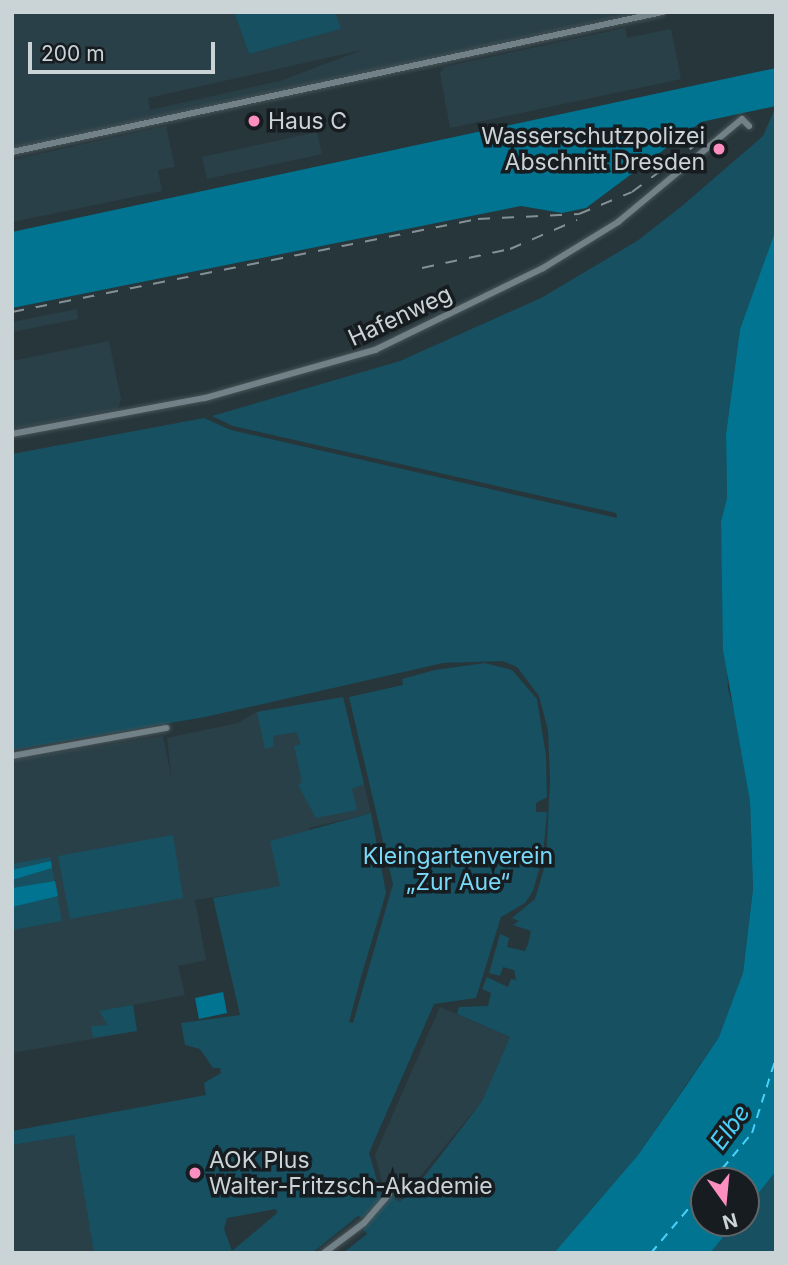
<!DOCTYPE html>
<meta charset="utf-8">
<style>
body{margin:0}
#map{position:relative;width:788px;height:1265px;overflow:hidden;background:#27363b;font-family:Inter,sans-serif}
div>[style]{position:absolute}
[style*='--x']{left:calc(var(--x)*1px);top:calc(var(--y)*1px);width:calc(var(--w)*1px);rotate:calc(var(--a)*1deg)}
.built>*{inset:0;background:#2a4048}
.green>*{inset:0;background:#165061}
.water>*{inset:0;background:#007490}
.ferry>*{height:2px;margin-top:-1px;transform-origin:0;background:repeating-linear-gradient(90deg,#4ad0f8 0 9px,transparent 0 16px)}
.roads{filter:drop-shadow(0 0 2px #475458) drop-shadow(0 0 2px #475458)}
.minor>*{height:6px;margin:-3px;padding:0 3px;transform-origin:3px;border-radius:3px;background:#718187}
.rail>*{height:2px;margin-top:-1px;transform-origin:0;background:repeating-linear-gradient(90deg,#859094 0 12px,transparent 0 24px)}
.dots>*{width:19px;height:19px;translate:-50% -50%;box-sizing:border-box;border:4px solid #161c1f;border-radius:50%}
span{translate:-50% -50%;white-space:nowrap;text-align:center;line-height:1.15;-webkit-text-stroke:7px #161c1f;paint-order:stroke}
.poi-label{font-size:23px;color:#cad3d6}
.left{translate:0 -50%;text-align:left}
.right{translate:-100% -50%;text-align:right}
.street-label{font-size:23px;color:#cad3d6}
.park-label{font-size:23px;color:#78d8f8}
.water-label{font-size:24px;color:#4ad0f8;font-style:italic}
.frame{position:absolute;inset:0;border:14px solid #cad3d6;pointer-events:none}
.north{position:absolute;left:690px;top:1167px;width:70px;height:70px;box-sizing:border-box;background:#161c1f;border:2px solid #5e6568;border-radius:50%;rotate:165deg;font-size:19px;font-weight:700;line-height:28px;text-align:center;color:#cad3d6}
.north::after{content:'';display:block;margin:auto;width:24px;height:32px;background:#fd8ec0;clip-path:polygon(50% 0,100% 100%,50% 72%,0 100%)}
.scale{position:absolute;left:28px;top:42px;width:187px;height:32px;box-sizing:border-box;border:4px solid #cad3d6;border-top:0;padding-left:9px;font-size:21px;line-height:24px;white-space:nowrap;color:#cad3d6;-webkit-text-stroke:5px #161c1f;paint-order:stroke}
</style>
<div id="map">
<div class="built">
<i style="clip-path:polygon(evenodd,12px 12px,234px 12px,249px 54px,340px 29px,335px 12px,641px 12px,12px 149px,12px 12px,362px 50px,280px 81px,150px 110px,148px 98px,362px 50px)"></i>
<i style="clip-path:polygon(625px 28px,627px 38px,671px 29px,681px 79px,450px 128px,440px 73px,444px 67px)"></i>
<i style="clip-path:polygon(166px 126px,175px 167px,158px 170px,162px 191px,12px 222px,12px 160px)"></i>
<i style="clip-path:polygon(317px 132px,322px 154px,207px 179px,202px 157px)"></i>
<i style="clip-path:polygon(77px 309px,78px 319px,12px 332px,12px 322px)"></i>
<i style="clip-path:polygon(109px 341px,121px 399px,118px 409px,12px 429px,12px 361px)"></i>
<i style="clip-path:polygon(343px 697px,371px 813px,309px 828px,313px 850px,291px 885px,195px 900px,206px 960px,178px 966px,185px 995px,133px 1005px,137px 1031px,12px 1053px,12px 760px,163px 736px,172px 781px,167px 738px,238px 723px,257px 712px)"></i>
<i style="clip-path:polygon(440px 1007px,510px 1037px,482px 1101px,399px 1202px,384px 1190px,375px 1155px)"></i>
<i style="clip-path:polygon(74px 1135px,94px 1252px,14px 1253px,12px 1145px)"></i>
</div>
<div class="green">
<i style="clip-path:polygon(234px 12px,335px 12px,341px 29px,249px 54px)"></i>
<i style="clip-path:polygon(776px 106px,776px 229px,740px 329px,726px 434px,727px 498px,721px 521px,728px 689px,738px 722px,750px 801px,753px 889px,743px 973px,730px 1011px,719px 1037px,638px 1155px,554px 1253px,343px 1253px,367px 1234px,363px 1229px,392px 1196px,399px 1202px,412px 1192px,441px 1155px,482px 1101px,510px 1037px,457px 1014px,459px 1007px,488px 1006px,491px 993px,482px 989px,487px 977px,508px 987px,511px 979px,516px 980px,514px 970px,503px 967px,500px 976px,489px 973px,500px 934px,509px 938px,507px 947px,525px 951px,528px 944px,531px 931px,513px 925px,519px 921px,512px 918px,535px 899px,546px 862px,550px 781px,548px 730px,539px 696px,517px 667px,503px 661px,443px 663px,205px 717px,12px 750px,12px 454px,204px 418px,231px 430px,617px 518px,616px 513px,233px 426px,212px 416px,400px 361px,541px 298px,637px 241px,682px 206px,763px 136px)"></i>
<i style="clip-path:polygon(evenodd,485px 663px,512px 670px,537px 699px,546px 756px,547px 797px,536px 803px,536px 812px,547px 812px,543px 856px,533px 891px,525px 903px,501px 917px,476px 998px,434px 1004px,369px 1153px,382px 1198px,362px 1218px,358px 1216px,312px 1253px,94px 1253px,74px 1135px,12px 1145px,12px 1131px,206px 1095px,204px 1083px,221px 1073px,220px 1068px,213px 1068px,200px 1049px,185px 1045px,181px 1023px,240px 1015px,213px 898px,280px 886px,270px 841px,371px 813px,386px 893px,361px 977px,349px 1022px,353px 1023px,393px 884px,349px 697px,403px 685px,402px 679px,435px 670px,485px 663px,276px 1209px,277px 1213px,232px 1251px,224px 1229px,227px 1218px,276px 1209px)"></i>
<i style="clip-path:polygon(343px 697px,364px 784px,352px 789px,357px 810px,316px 818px,298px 785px,302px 782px,294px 746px,301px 744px,296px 732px,273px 736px,274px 746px,265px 749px,257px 712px)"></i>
<i style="clip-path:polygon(173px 835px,183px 898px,70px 919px,58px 856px)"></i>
<i style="clip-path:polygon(50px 857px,62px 921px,12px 930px,12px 864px)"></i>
<i style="clip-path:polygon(133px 1005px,137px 1031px,93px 1038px,91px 1026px,108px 1025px,99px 1011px)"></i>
<i style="clip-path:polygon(776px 1171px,775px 1253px,710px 1253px,735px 1223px,746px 1223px,746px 1209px)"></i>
</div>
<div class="water">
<i style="clip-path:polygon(776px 68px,776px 106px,701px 122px,586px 208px,562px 213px,521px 206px,12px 308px,12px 232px)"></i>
<i style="clip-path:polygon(776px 229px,776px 1171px,746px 1209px,746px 1181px,704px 1181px,704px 1223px,735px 1223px,710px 1253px,554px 1253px,638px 1155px,686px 1086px,719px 1037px,743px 973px,753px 889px,750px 801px,723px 650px,721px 521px,727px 498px,726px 434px,740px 329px)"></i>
<i style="clip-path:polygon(51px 861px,52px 868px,12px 880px,12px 870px)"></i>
<i style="clip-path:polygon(55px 881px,58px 896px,12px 907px,12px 888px)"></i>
<i style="clip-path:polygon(223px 992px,227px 1013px,199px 1019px,195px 998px)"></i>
</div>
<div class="ferry">
<i style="--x:712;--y:1181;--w:62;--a:-50.2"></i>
<i style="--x:752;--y:1133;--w:79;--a:-72.3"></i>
<i style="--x:651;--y:1253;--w:82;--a:-49.9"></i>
</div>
<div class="roads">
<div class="minor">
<i style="--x:12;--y:152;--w:665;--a:-12.15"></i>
<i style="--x:12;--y:434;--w:196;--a:-10.6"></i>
<i style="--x:205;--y:398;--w:177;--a:-15.8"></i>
<i style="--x:375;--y:350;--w:187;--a:-26"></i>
<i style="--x:543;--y:268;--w:88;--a:-31.5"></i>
<i style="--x:618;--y:222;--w:161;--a:-39.7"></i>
<i style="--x:742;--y:119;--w:10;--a:45"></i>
<i style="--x:12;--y:756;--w:157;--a:-10.3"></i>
<i style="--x:324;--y:1253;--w:50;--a:-36.9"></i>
<i style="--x:364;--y:1223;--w:38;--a:-49"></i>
</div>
</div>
<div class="rail">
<i style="--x:422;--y:268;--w:90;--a:-12.2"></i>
<i style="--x:510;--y:249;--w:73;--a:-23.4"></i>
<i style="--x:12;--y:312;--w:475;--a:-11.3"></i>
<i style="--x:478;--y:219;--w:101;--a:-2.8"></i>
<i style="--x:579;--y:214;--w:57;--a:-22.5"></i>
<i style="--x:632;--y:192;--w:86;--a:-36.5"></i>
</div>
<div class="dots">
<i style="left:254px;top:121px;background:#fd8ec0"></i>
<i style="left:719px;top:149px;background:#fd8ec0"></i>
<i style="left:195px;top:1173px;background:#fd8ec0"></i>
</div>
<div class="poi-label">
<span class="left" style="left:268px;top:121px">Haus C</span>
<span class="right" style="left:705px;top:149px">Wasserschutzpolizei<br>Abschnitt Dresden</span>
<span class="left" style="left:209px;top:1173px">AOK Plus<br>Walter-Fritzsch-Akademie</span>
</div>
<div class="street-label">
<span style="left:400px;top:316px;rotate:-25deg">Hafenweg</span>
</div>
<div class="park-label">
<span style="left:458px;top:869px">Kleingartenverein<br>„Zur Aue“</span>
</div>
<div class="water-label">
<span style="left:730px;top:1127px;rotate:-54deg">Elbe</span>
</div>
<div class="frame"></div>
<div class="north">N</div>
<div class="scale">200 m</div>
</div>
